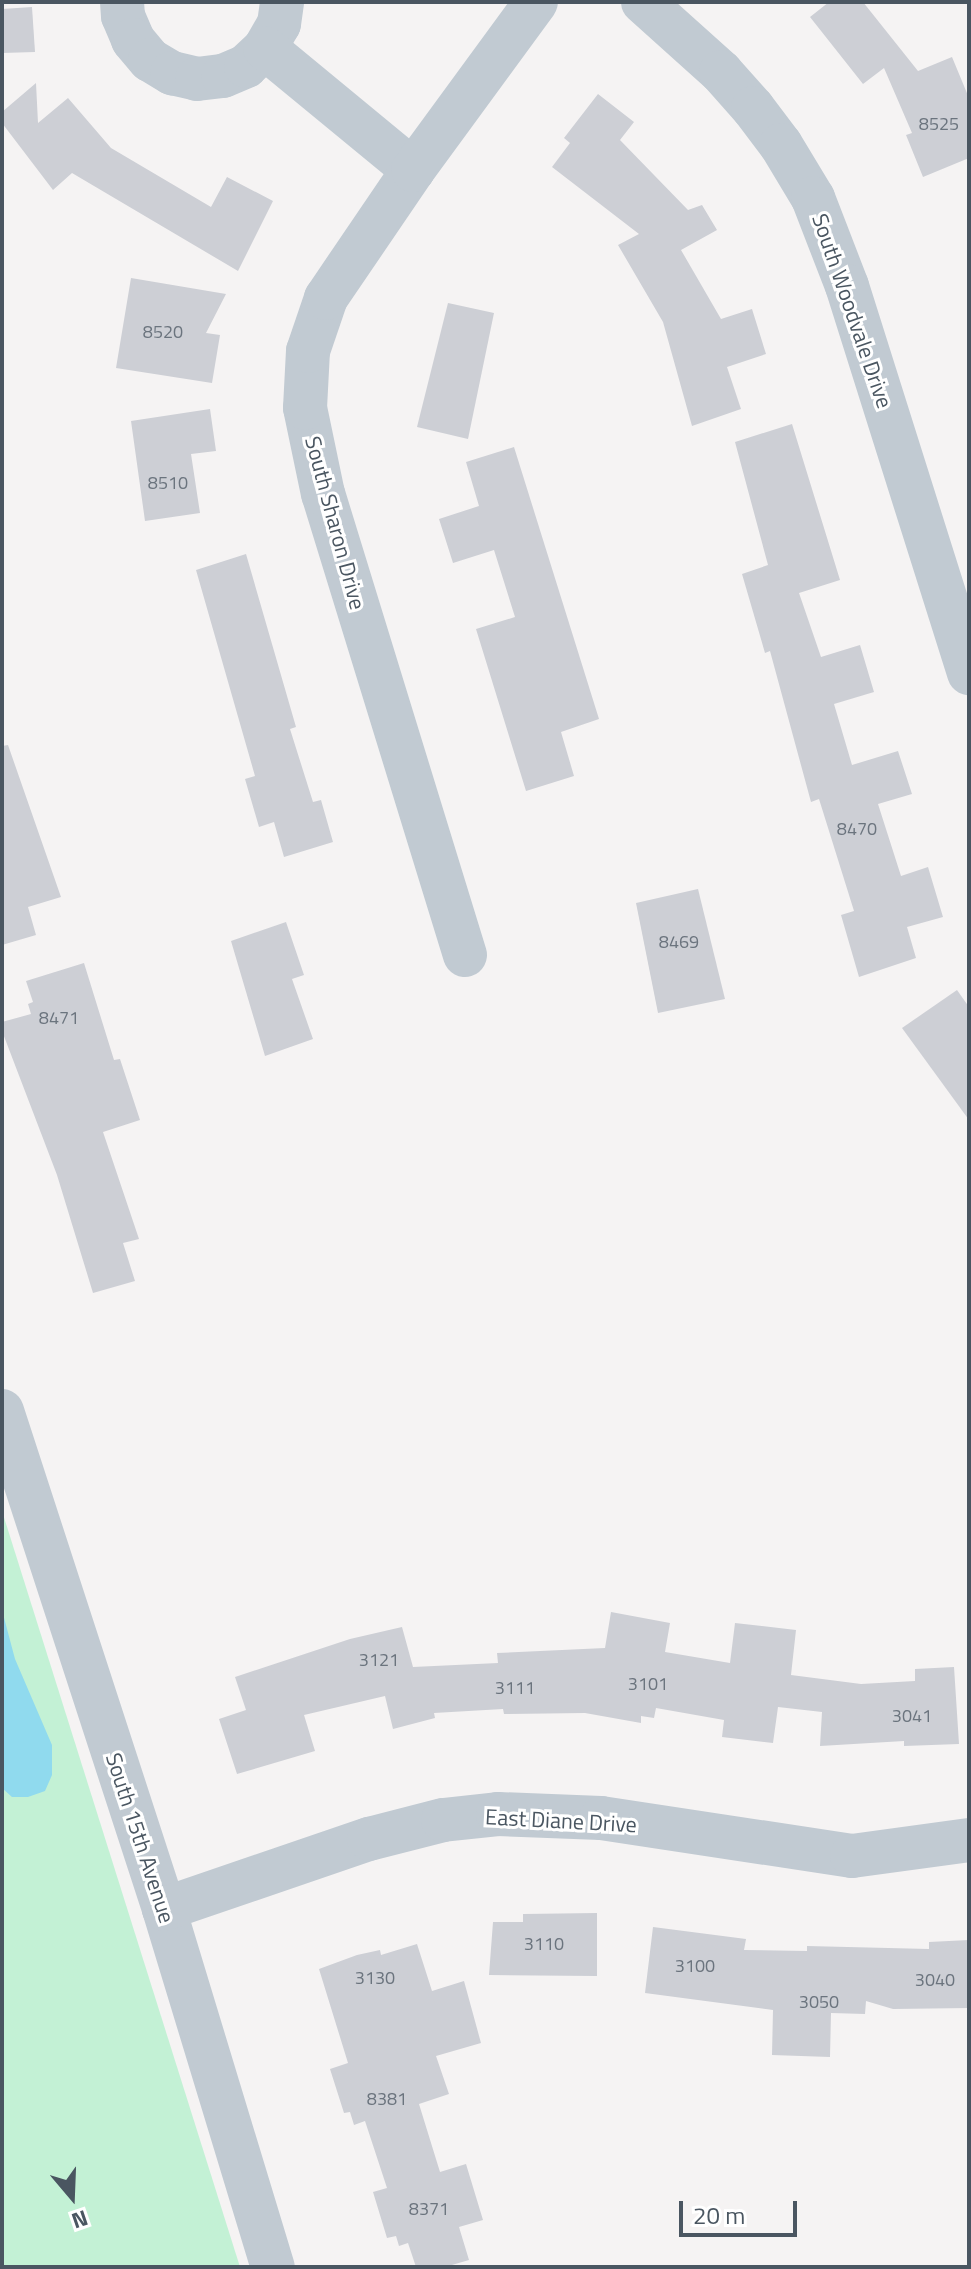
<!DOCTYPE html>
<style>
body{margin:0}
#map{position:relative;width:971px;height:2269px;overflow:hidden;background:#f5f3f3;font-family:"Titillium Web",sans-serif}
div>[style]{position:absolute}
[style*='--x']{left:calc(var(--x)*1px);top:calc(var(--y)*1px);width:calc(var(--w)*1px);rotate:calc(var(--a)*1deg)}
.green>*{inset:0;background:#c3f1d5}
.water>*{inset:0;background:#90daee}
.building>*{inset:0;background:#cdcfd5}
.minor>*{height:44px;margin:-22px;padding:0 22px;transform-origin:22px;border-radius:22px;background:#c1cad2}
span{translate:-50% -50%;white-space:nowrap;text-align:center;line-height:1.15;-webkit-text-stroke:6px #fff;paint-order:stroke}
.number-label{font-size:18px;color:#6b747e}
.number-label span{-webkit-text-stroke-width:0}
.street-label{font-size:22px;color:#4a5661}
.frame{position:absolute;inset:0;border:4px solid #4a5661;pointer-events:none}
.north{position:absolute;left:32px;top:2157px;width:80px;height:80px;-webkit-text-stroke:6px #fff;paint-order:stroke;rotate:161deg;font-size:22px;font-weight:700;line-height:32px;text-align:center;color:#4a5661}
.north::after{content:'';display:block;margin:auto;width:28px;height:36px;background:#4a5661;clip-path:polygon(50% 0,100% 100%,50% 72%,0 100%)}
.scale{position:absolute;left:679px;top:2201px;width:118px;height:36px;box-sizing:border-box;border:4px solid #4a5661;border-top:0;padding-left:10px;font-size:24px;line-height:28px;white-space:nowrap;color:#4a5661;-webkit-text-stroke:6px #fff;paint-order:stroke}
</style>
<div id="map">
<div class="green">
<i style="clip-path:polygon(2px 1511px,240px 2267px,2px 2267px)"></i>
</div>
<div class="water">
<i style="clip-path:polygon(2px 1610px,15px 1659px,52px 1745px,52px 1775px,45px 1791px,28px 1797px,12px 1797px,2px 1788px)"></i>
</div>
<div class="building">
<i style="clip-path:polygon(829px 2px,863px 2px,918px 71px,952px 57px,969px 98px,969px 158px,923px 177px,906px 135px,912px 133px,884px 68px,863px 84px,810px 17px)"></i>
<i style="clip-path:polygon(32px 7px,35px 52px,2px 53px,2px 9px)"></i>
<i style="clip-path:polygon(36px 83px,38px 123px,68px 98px,111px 148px,211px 207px,227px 177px,273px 201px,238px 271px,72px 173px,53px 190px,2px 123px,2px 112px)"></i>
<i style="clip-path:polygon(598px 94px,634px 122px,620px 140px,688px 210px,702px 205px,717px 230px,681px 250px,721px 319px,752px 309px,766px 354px,727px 367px,741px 409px,692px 426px,663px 322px,618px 245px,639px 234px,552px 167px,570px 143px,564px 138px)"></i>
<i style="clip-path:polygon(131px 278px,226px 294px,206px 333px,220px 335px,212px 383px,116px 368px)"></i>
<i style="clip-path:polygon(448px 303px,494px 313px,468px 439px,417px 427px)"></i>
<i style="clip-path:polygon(210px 409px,216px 451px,191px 454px,200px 513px,145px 521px,131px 421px)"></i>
<i style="clip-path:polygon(792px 424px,840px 580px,799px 593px,821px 657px,860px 645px,874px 692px,834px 704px,852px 765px,898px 751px,912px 794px,878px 804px,901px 876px,928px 867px,943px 917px,907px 927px,916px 958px,859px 977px,841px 915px,854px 911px,819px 799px,811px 802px,770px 651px,765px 653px,742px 574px,768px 565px,735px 442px)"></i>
<i style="clip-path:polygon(514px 447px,599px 719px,561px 732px,574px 776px,526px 791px,476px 629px,515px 617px,494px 550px,453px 563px,439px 519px,479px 506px,466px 462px)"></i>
<i style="clip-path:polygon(246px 554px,296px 727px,290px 729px,313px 802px,321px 800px,333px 842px,284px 857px,274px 822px,259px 827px,245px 779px,255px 776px,196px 570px)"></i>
<i style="clip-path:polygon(8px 745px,61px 897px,28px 907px,36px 935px,2px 945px,2px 746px)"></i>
<i style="clip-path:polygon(698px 889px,725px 999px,658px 1013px,636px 903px)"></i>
<i style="clip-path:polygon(286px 922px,304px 975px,292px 979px,313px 1039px,265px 1056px,231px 941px)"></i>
<i style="clip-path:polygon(84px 963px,114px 1060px,120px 1059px,140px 1120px,103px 1132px,139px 1239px,123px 1243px,135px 1281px,93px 1293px,57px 1175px,2px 1031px,2px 1022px,31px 1014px,28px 1004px,33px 1002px,26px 981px)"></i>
<i style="clip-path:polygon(957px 990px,969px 1007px,969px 1120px,902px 1028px)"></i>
<i style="clip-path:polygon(611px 1612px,670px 1623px,665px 1652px,730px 1663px,735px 1623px,796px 1630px,791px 1675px,861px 1684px,915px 1681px,915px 1669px,954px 1667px,959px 1744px,904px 1746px,904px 1741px,820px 1746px,822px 1712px,778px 1707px,773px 1743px,722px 1737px,724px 1720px,656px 1708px,654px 1718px,641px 1716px,641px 1723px,585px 1713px,504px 1714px,503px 1709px,434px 1713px,435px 1718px,393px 1729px,385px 1696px,304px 1715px,315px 1751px,237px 1774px,219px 1719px,246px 1710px,235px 1677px,350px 1639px,402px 1627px,413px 1667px,498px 1663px,497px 1653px,605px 1648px)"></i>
<i style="clip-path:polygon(597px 1913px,597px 1976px,489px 1975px,493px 1922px,523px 1922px,523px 1914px)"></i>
<i style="clip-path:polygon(653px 1927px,746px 1939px,744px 1950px,807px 1951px,807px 1946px,929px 1949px,929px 1942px,969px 1940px,969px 2008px,893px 2009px,866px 2001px,865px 2014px,831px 2013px,830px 2057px,772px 2055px,773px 2010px,645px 1993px)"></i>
<i style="clip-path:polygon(417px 1944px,432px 1991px,464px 1981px,481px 2043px,436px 2056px,449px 2094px,419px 2104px,440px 2172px,466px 2164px,483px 2220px,459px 2227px,469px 2260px,445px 2267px,416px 2267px,408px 2243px,399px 2246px,396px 2236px,387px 2238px,373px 2192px,387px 2188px,365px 2121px,354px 2125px,350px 2112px,344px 2113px,330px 2069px,348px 2063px,319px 1969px,357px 1955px,380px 1950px,381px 1955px)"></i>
</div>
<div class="minor">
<i style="--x:122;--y:2;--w:14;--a:86"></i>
<i style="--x:123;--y:16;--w:26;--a:67"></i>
<i style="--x:133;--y:40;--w:26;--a:50"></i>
<i style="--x:150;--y:60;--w:26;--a:31"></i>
<i style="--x:172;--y:73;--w:26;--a:13"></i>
<i style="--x:197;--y:79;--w:26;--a:-7"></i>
<i style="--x:223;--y:76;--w:25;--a:-23"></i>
<i style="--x:246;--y:66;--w:26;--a:-43"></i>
<i style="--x:265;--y:48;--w:28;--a:-60"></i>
<i style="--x:279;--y:24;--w:22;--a:-82"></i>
<i style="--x:643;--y:2;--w:105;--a:41.9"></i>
<i style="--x:721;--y:72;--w:48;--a:48.4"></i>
<i style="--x:753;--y:108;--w:46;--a:52.9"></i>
<i style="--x:781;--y:145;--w:62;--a:58.9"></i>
<i style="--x:813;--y:198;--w:94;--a:68.9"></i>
<i style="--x:847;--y:286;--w:406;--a:72.5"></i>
<i style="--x:265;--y:48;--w:192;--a:39.5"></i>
<i style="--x:465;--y:955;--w:482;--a:-107.1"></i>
<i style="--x:323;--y:494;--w:88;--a:-101.8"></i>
<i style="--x:305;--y:408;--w:57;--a:-87"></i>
<i style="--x:308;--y:351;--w:56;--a:-71.2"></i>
<i style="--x:326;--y:298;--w:155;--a:-55.8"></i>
<i style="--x:413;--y:170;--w:208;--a:-53.8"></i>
<i style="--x:2;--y:1411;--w:524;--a:71.98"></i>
<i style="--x:164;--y:1909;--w:374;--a:73.1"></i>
<i style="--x:164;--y:1909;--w:217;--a:-18.9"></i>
<i style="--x:369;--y:1839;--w:76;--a:-14.4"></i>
<i style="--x:443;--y:1820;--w:55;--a:-6.2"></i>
<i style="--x:498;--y:1814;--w:103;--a:2.2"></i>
<i style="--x:601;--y:1818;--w:254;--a:8.6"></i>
<i style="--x:852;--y:1856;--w:118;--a:-7.8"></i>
</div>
<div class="number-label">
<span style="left:939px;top:124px">8525</span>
<span style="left:163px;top:332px">8520</span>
<span style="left:168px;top:483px">8510</span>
<span style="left:857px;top:829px">8470</span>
<span style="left:679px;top:942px">8469</span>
<span style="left:59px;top:1018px">8471</span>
<span style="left:379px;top:1660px">3121</span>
<span style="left:648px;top:1684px">3101</span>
<span style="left:515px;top:1688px">3111</span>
<span style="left:912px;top:1716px">3041</span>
<span style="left:544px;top:1944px">3110</span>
<span style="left:695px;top:1966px">3100</span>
<span style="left:375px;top:1978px">3130</span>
<span style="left:935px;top:1980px">3040</span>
<span style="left:819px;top:2002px">3050</span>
<span style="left:387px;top:2099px">8381</span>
<span style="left:429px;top:2209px">8371</span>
</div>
<div class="street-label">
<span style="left:852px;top:311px;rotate:71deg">South Woodvale Drive</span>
<span style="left:335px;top:523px;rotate:75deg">South Sharon Drive</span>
<span style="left:561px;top:1821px;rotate:3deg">East Diane Drive</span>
<span style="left:140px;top:1838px;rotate:72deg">South 15th Avenue</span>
</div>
<div class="frame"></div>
<div class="north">N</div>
<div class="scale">20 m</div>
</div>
